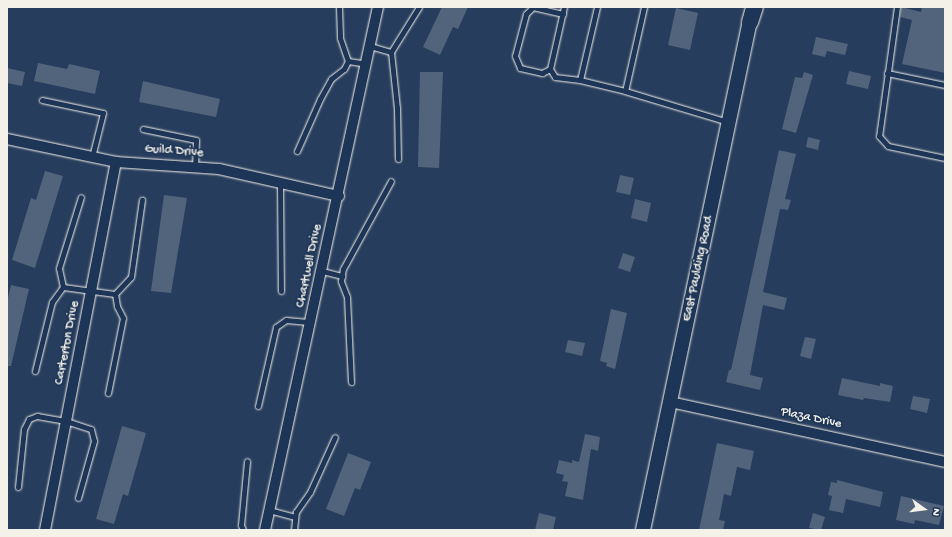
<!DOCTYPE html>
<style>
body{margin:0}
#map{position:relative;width:952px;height:537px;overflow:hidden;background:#263d5d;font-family:"Gochi Hand",sans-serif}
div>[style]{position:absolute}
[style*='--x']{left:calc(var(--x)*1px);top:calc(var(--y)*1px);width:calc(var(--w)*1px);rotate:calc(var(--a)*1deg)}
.building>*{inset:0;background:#52647b}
.roads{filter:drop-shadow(0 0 1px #f4f1e8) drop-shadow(0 0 1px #f4f1e8)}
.service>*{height:5px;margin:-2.5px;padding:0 2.5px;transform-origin:2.5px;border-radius:2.5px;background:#1d3557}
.minor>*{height:10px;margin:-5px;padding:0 5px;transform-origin:5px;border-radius:5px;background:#1d3557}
.secondary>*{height:14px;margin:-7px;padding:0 7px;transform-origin:7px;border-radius:7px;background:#1d3557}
.primary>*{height:16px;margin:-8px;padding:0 8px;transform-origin:8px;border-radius:8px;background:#1d3557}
span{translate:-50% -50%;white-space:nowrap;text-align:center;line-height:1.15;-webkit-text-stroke:3.5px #1d3557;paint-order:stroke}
.street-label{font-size:13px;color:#f4f1e8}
.frame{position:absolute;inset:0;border:8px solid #f4f1e8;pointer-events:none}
.north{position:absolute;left:904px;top:489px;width:40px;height:40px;-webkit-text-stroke:3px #1d3557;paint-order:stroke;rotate:104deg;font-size:11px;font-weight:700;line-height:16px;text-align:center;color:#f4f1e8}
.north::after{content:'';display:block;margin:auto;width:14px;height:18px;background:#f4f1e8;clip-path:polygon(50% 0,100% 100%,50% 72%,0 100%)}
</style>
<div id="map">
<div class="building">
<i style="clip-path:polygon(442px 7px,468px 7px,458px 29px,453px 27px,440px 55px,423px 47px)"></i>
<i style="clip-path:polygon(901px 7px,921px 12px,922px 7px,945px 7px,945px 73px,902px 64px,912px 20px,900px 17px)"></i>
<i style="clip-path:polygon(676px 8px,698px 13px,690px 50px,668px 45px)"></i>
<i style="clip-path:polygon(816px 37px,848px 44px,845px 55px,827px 51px,825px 57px,812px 54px)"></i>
<i style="clip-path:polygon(38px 63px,67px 69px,69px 64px,100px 71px,95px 94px,34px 81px)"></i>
<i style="clip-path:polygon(7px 68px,25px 72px,22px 86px,7px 83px)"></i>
<i style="clip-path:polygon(849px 71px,871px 76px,868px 89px,846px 84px)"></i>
<i style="clip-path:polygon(420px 72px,443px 72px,439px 168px,418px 167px)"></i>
<i style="clip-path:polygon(804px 72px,813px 75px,796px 133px,782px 129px,795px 77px,802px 78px)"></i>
<i style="clip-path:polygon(143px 81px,220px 99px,216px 117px,139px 102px)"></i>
<i style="clip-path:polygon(808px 137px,820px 140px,818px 150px,806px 147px)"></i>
<i style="clip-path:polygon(779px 150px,796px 154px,785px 199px,791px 200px,788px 210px,780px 209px,763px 292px,787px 298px,784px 310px,763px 305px,750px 375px,763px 378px,760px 390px,726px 382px,729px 370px,731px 370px)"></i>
<i style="clip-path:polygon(45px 171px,63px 176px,35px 268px,12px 260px,31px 198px,36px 200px)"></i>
<i style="clip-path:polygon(620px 175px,634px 178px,630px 195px,616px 192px)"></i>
<i style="clip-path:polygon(164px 195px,187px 198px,171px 293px,151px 291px)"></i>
<i style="clip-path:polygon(635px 199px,651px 203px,647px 222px,631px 218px)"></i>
<i style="clip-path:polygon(623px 253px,635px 257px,630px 272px,618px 268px)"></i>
<i style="clip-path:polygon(11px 285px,29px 289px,11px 366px,7px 366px,7px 302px)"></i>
<i style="clip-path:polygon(611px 309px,627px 313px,615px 369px,606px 366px,607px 363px,600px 361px)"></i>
<i style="clip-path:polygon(805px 337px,816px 339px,811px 359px,800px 356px)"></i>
<i style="clip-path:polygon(568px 340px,585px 343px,582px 356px,565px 352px)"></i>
<i style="clip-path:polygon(842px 378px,880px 386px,880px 383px,893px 386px,890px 402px,864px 398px,863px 400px,838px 395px)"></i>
<i style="clip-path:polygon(913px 396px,930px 399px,927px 413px,910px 409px)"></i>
<i style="clip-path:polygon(122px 426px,146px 433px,128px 496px,123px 494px,114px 524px,96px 519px)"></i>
<i style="clip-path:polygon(585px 434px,600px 437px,598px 451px,591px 449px,583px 500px,565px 496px,568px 482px,562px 481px,564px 475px,556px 473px,559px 460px,572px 463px,572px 460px,579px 462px)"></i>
<i style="clip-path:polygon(717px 443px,754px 451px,750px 470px,737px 467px,731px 496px,724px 494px,719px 520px,725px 521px,723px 530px,699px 530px)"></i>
<i style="clip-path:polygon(348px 453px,371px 462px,360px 490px,355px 488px,344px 516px,326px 509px)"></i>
<i style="clip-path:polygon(837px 480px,883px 492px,880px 507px,846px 499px,843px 513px,829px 510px,832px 496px,828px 495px,831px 482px,837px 483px)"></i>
<i style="clip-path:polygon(901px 496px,944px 506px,939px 525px,915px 520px,914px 524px,896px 520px)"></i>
<i style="clip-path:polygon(539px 513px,556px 517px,553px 530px,535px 530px)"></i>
<i style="clip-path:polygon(813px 513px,825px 517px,821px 530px,809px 528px)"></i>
</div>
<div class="roads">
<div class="service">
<i style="--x:339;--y:7;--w:31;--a:88"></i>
<i style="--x:340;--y:38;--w:24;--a:71"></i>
<i style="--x:348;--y:61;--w:18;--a:9"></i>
<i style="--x:644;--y:7;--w:86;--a:102.7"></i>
<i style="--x:625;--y:91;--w:108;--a:16.8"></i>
<i style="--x:897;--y:7;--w:130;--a:97.9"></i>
<i style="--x:879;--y:136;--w:13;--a:48"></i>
<i style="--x:888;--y:146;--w:58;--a:11.9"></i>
<i style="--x:563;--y:14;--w:31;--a:-167"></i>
<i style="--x:533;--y:7;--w:10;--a:135"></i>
<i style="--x:526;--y:14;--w:43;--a:104.7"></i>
<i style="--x:515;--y:56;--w:13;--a:67"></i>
<i style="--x:520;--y:68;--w:23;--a:13"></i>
<i style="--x:542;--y:73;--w:9;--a:-27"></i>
<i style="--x:550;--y:69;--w:64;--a:-77.3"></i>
<i style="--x:370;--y:46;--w:22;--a:16"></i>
<i style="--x:391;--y:52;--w:56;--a:83.9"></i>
<i style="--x:397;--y:108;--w:51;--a:88.9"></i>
<i style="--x:391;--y:52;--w:53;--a:-58.1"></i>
<i style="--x:550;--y:69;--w:9;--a:58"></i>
<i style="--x:555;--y:77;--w:25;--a:7"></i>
<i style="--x:580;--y:80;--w:75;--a:-76.9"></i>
<i style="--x:887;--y:73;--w:59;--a:11.7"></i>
<i style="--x:580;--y:80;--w:46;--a:13.7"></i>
<i style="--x:42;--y:100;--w:62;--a:12"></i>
<i style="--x:103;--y:113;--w:45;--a:104"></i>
<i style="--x:143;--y:129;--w:54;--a:11.7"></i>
<i style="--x:196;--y:140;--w:26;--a:92"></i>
<i style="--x:297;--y:151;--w:57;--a:-66.1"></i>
<i style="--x:320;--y:99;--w:23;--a:-61"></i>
<i style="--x:331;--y:79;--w:16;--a:-38"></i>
<i style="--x:344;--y:69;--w:9;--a:-63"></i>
<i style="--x:280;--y:184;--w:107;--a:89.5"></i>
<i style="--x:322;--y:271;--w:21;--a:14"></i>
<i style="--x:63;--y:287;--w:19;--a:-102"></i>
<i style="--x:59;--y:268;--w:74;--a:-72.8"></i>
<i style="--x:35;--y:371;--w:71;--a:-76.2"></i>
<i style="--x:52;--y:302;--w:19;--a:-54"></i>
<i style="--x:63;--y:287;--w:52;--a:7.7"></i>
<i style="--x:351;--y:382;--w:85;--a:-92.7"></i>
<i style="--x:347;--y:297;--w:17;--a:-111"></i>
<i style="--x:341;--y:281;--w:12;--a:-81"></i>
<i style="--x:343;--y:269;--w:100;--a:-61.4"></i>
<i style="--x:108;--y:393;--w:76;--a:-78.7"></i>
<i style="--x:123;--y:318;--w:13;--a:-117"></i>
<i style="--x:117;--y:306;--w:12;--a:-99"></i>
<i style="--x:115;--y:294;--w:23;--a:-47"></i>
<i style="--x:131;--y:277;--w:78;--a:-81.9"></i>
<i style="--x:258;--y:406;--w:81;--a:-77.2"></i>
<i style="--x:276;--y:327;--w:12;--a:-35"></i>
<i style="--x:286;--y:320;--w:25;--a:5"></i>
<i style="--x:18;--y:487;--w:58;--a:-84.1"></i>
<i style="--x:24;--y:429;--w:11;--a:-63"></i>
<i style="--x:29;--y:419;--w:9;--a:-21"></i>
<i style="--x:37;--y:416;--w:29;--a:10"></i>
<i style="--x:66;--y:421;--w:26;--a:18"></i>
<i style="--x:91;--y:429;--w:12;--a:76"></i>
<i style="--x:94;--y:441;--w:59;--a:105.7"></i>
<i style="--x:269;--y:510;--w:27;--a:15"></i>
<i style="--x:243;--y:530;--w:5;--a:-112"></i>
<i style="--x:241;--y:525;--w:64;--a:-84.6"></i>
<i style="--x:294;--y:530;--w:18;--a:-84"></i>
<i style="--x:296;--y:512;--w:24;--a:-55"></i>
<i style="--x:310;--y:492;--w:60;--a:-65.6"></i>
</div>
<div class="minor">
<i style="--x:7;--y:139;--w:111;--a:11.9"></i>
<i style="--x:116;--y:162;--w:103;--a:3.9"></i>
<i style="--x:219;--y:169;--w:123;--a:12.7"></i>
<i style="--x:670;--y:402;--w:281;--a:12.3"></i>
<i style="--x:45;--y:530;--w:375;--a:-79.1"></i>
<i style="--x:265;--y:530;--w:535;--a:-77.81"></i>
</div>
<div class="secondary">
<i style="--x:643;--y:530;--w:530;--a:-78.14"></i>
</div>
<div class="primary">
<i style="--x:750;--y:22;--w:16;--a:-72"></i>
</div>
</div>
<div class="street-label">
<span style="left:174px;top:152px;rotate:4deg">Guild Drive</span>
<span style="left:310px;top:266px;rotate:-78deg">Chartwell Drive</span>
<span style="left:699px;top:269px;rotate:-78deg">East Paulding Road</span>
<span style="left:68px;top:343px;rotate:-79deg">Carterton Drive</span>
<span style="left:811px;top:419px;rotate:12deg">Plaza Drive</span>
</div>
<div class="frame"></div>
<div class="north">N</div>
</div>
